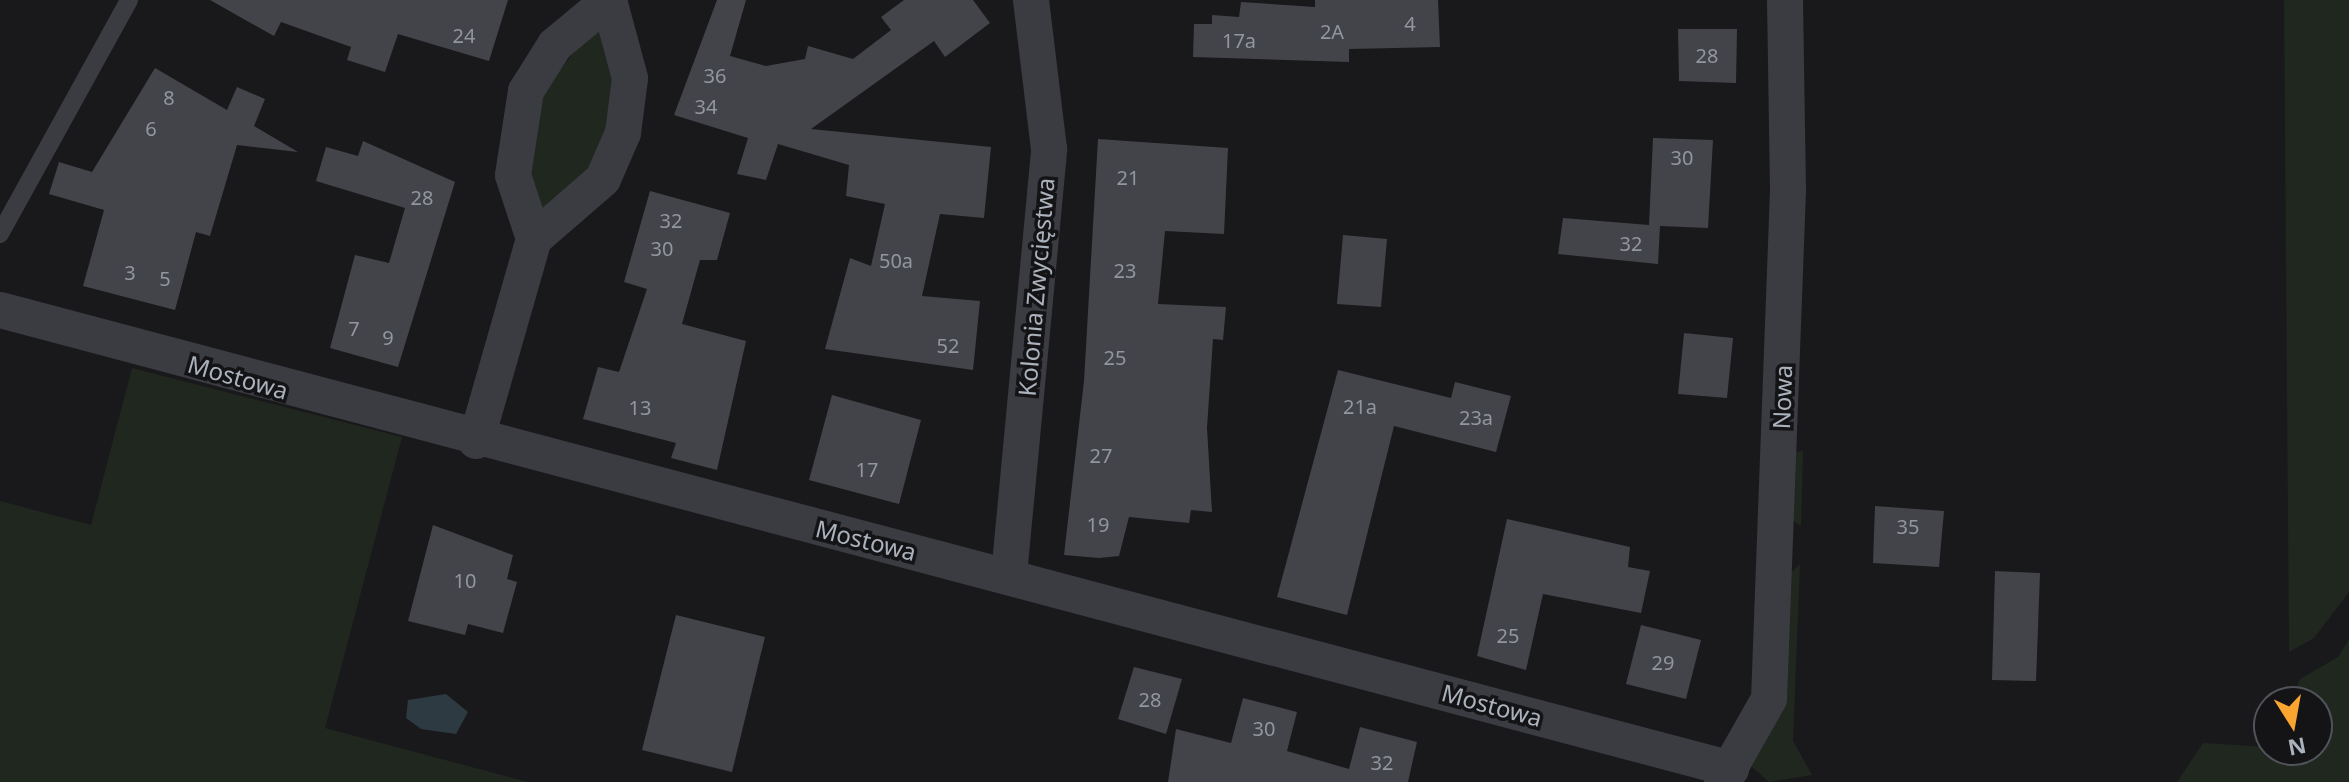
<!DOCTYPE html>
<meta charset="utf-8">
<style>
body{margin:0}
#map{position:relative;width:2349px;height:782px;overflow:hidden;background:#19191c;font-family:"Noto Sans",sans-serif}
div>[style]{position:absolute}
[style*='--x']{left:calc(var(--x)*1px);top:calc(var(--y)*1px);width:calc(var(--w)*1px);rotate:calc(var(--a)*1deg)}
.green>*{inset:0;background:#1f271f}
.water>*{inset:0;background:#2e3a41}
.building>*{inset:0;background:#434449}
.lane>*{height:18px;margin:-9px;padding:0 9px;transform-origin:9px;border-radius:9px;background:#3a3c41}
.street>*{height:36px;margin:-18px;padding:0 18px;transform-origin:18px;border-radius:18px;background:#3a3c41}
span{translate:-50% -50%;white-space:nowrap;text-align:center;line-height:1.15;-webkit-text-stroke:7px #141417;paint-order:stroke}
.number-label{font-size:20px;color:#91969f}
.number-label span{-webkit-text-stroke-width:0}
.street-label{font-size:24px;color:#abb2bc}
.north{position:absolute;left:2253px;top:686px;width:80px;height:80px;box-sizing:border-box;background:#141417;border:2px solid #505359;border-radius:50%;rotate:169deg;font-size:22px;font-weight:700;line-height:32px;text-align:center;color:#abb2bc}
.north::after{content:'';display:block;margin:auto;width:28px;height:36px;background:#fba531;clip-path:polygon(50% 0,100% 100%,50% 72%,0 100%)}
</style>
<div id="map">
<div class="green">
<i style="clip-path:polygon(2284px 0,2349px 0,2349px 592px,2314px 638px,2289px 652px)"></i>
<i style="clip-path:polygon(593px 26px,606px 32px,618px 116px,591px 176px,542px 214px,527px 164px,538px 100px)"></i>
<i style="clip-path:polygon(132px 368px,402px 437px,325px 728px,528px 782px,0 782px,0 501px,91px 525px)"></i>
<i style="clip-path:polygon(1803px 451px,1801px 526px,1793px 521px,1795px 452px)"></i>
<i style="clip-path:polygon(1800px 564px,1793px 741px,1812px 775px,1769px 782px,1752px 767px,1788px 576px)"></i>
<i style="clip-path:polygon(2349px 639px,2349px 782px,2177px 782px,2203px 743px,2317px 750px,2317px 702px,2291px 702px,2300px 679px,2338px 657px)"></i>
</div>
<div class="water">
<i style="clip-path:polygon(446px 694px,468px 712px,456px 734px,421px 729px,406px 718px,408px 700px)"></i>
</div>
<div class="building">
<i style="clip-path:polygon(210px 0,508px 0,489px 61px,398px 34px,385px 72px,347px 60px,351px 47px,281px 22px,274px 36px)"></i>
<i style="clip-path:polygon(717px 0,746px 0,730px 56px,766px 66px,805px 59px,808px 46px,853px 59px,891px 30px,881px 17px,904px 0,973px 0,990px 23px,945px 57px,934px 41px,811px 129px,991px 147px,984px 218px,940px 214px,922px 296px,980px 301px,973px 370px,825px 349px,850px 258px,871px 266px,885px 204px,846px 196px,849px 165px,778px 144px,766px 180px,737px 174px,748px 138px,674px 115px)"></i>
<i style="clip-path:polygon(1315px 0,1438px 0,1440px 47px,1349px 49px,1349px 62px,1193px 57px,1194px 24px,1212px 24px,1212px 15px,1239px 17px,1241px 2px,1315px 7px)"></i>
<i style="clip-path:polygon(1678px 29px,1737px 29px,1736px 83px,1679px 81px)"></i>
<i style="clip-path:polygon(155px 68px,227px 110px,237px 87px,265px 99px,254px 126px,298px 152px,237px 145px,210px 236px,196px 232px,175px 310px,83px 286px,104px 210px,49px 194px,59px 162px,92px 172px)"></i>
<i style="clip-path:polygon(1653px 138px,1713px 140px,1708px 228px,1660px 226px,1658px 264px,1558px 254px,1563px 218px,1649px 225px)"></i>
<i style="clip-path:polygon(1098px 139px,1228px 148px,1224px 234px,1165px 231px,1158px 304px,1226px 307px,1223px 340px,1213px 339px,1207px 428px,1212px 512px,1191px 510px,1189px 523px,1129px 517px,1119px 556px,1099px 558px,1064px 555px,1084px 381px)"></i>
<i style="clip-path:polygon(363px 141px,455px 182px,398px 367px,330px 348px,355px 255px,389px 263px,405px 208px,316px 181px,326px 147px,358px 156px)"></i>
<i style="clip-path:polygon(650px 191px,730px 213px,717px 260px,700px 260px,682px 324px,746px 341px,717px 470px,671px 458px,676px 443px,583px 419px,598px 367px,619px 372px,647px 289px,624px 282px)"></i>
<i style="clip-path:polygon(1343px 235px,1387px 239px,1381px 307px,1337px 304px)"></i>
<i style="clip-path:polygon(1684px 333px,1733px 338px,1727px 398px,1678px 394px)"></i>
<i style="clip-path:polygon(1338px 370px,1451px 398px,1455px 382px,1511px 396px,1496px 452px,1394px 426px,1347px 615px,1277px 597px)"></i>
<i style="clip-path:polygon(832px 395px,921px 420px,899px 504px,809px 480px)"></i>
<i style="clip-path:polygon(1875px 506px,1944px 511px,1939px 567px,1873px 563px)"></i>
<i style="clip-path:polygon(1507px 519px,1630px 547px,1628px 567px,1650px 571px,1641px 613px,1543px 594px,1526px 670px,1477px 656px)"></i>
<i style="clip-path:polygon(433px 525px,513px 555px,507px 579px,517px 582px,503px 633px,468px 624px,465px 635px,408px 621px)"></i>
<i style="clip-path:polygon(1995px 571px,2040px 573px,2036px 681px,1992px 680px)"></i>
<i style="clip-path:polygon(676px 615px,765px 637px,732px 772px,642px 750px)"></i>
<i style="clip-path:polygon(1641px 625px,1701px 640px,1686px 699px,1626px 684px)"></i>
<i style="clip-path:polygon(1134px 667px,1182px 679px,1166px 734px,1118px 719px)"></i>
<i style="clip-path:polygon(1243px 698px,1297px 712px,1287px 751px,1349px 769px,1360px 727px,1417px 742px,1408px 782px,1168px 782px,1176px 729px,1231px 743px)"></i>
</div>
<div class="lane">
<i style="--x:0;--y:234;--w:267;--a:-61.1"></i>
</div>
<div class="street">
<i style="--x:534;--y:239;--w:67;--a:-108.2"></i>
<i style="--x:513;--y:175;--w:85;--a:-81.2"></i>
<i style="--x:526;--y:91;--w:54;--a:-57.8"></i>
<i style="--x:555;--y:45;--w:69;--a:-39.7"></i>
<i style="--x:0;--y:310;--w:1791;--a:14.85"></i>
<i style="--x:476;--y:441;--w:210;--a:-74"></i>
<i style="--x:534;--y:239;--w:91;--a:-41"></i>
<i style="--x:603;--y:179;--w:50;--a:-66.5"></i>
<i style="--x:623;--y:133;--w:55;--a:-82.7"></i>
<i style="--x:630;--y:78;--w:81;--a:-105.1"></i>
<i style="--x:1009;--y:575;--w:428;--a:-84.6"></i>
<i style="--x:1049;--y:149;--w:150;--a:-96.9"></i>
<i style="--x:1722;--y:782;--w:95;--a:-60.5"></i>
<i style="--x:1769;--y:699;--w:508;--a:-87.86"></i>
<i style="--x:1788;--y:191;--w:191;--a:-90.9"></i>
</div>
<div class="number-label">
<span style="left:1410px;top:23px">4</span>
<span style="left:1332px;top:31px">2A</span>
<span style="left:464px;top:35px">24</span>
<span style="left:1239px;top:40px">17a</span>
<span style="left:1707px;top:55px">28</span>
<span style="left:715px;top:75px">36</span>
<span style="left:169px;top:97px">8</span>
<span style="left:706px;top:106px">34</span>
<span style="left:151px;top:128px">6</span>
<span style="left:1682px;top:157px">30</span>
<span style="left:1128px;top:177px">21</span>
<span style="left:422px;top:197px">28</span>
<span style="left:671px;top:220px">32</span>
<span style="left:1631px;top:243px">32</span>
<span style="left:662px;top:248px">30</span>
<span style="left:896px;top:260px">50a</span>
<span style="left:1125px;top:270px">23</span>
<span style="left:130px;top:272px">3</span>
<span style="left:165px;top:278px">5</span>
<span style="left:354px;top:328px">7</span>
<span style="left:388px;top:337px">9</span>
<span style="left:948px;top:345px">52</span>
<span style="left:1115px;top:357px">25</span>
<span style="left:1360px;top:406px">21a</span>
<span style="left:640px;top:407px">13</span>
<span style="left:1476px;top:417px">23a</span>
<span style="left:1101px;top:455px">27</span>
<span style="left:867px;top:469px">17</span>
<span style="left:1098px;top:524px">19</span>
<span style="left:1908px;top:526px">35</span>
<span style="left:465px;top:580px">10</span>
<span style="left:1508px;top:635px">25</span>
<span style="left:1663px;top:662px">29</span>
<span style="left:1150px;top:699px">28</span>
<span style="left:1264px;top:728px">30</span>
<span style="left:1382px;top:762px">32</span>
</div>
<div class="street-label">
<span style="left:1036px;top:287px;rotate:-85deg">Kolonia Zwycięstwa</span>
<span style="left:238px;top:377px;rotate:16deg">Mostowa</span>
<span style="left:1782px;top:397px;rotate:-88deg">Nowa</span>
<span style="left:866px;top:540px;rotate:14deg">Mostowa</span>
<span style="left:1492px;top:705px;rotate:15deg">Mostowa</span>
</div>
<div class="north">N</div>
</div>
